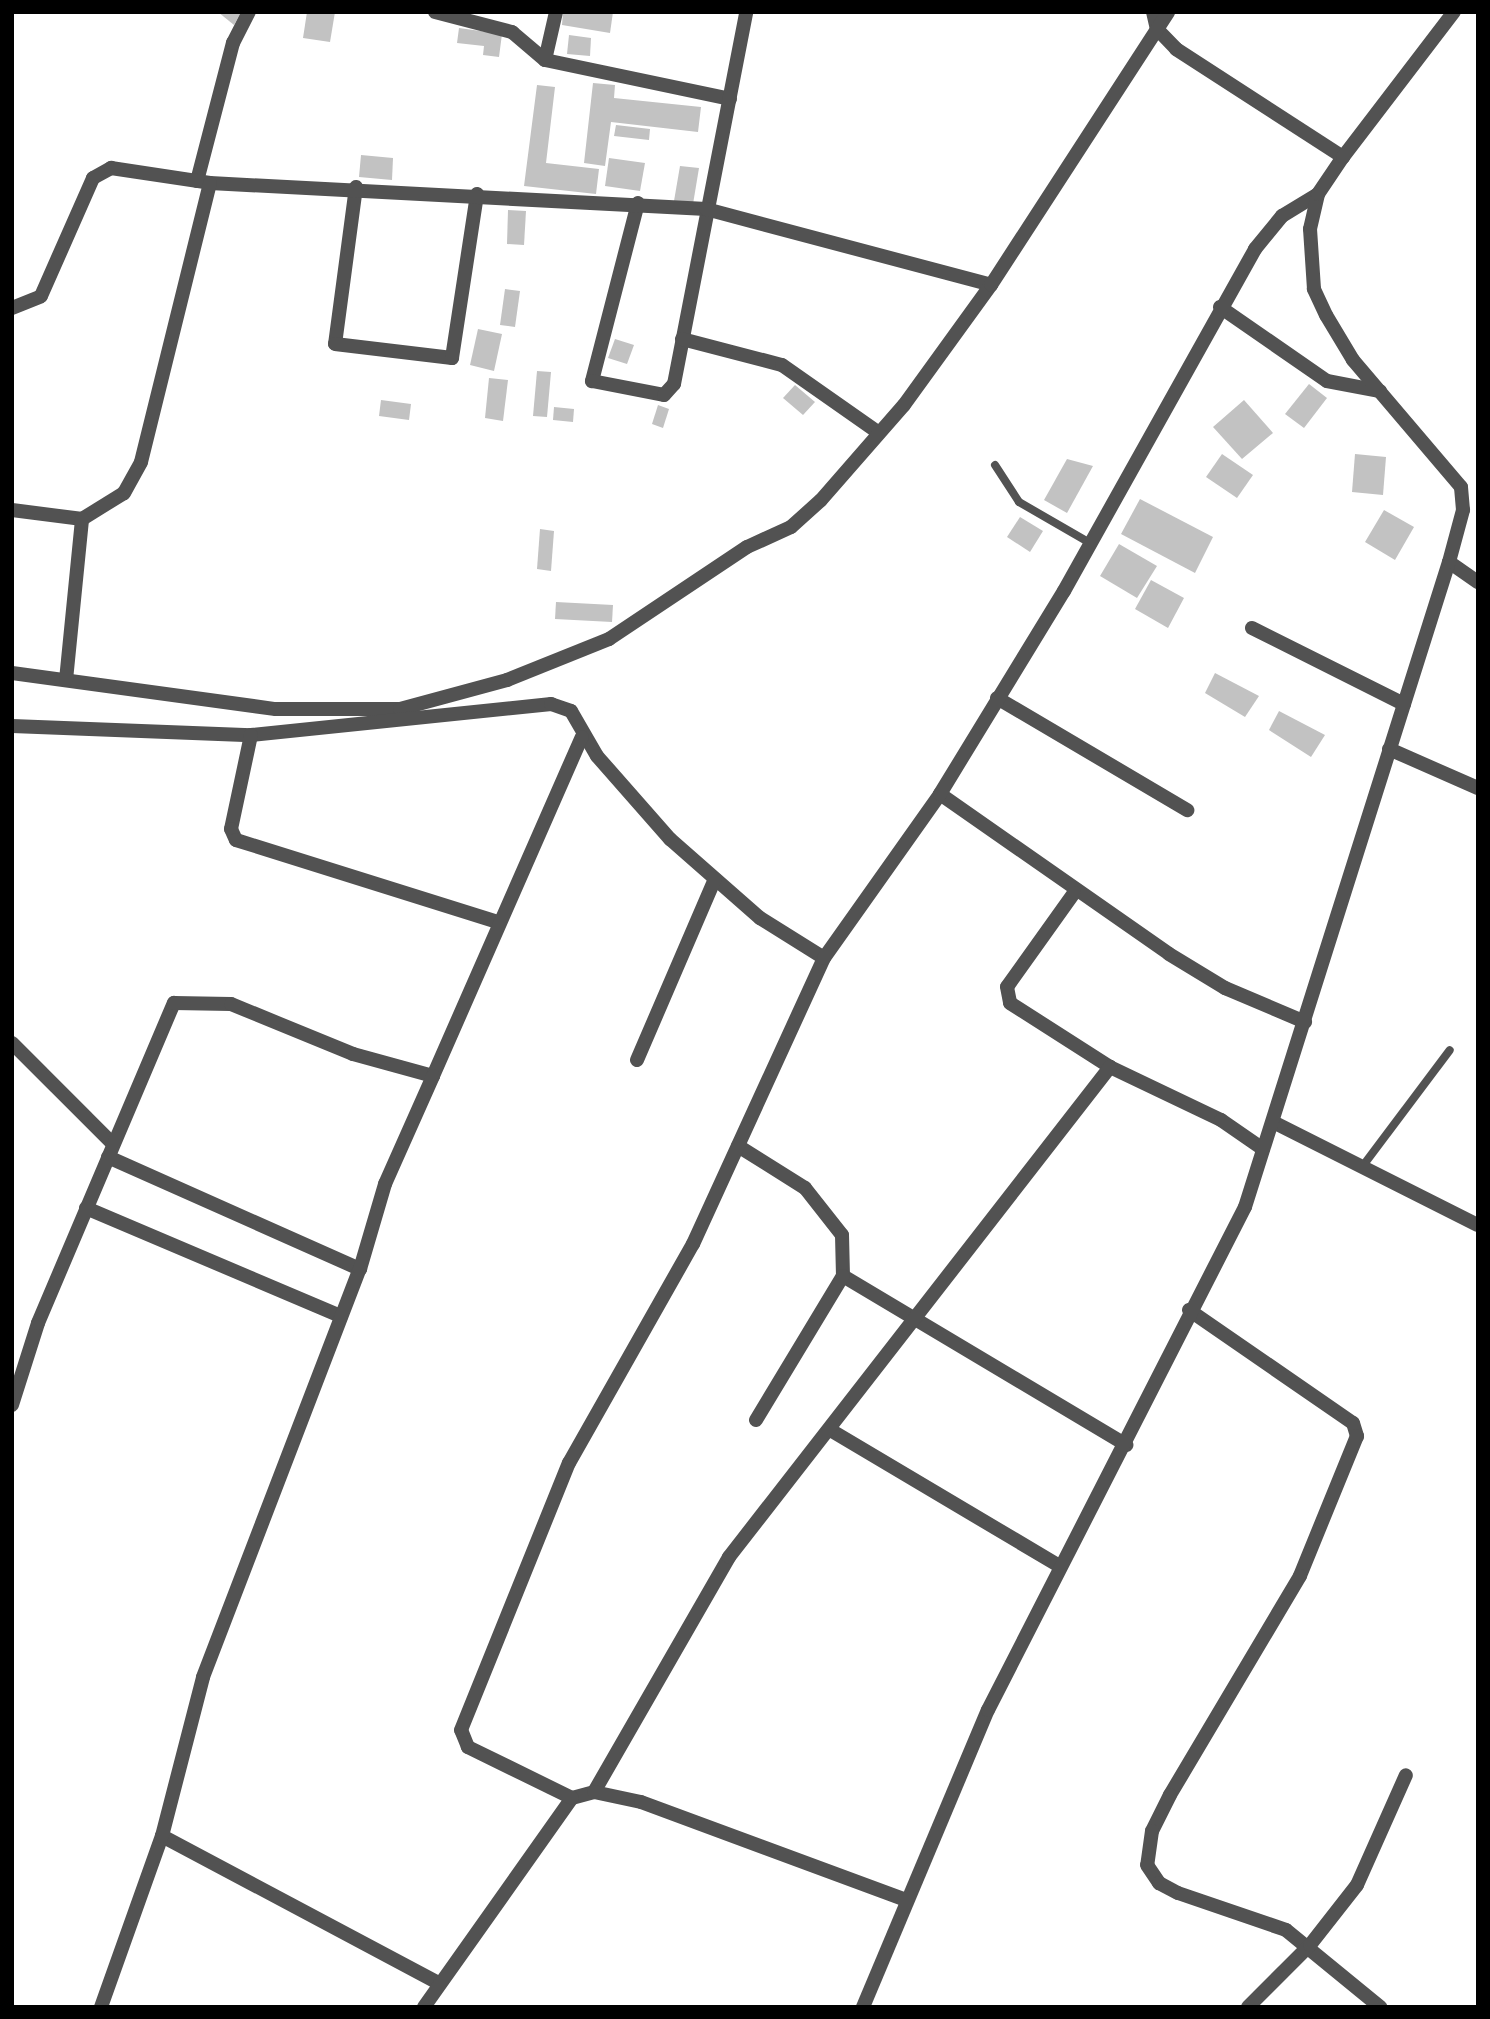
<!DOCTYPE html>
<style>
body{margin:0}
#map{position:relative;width:1490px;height:2019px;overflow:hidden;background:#fff;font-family:"Sofia Sans Condensed",sans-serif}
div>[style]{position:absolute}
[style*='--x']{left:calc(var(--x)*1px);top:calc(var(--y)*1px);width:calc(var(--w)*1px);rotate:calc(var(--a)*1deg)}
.building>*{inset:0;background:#c2c2c2}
.service>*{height:8px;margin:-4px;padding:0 4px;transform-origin:4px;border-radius:4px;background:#525252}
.minor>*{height:14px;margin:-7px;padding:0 7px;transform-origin:7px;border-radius:7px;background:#525252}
span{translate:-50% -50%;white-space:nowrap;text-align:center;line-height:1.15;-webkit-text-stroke:7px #fff;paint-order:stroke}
.frame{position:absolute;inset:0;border:14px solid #000;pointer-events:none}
</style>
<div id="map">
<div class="building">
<i style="clip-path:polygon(218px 12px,241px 12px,234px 25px)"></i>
<i style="clip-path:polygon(307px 12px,335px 12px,330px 42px,303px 38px)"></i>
<i style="clip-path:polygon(563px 12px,613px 12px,610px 33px,562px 25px)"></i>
<i style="clip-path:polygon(459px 28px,502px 34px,499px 57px,483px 55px,484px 46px,457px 43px)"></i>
<i style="clip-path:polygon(569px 35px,591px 38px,590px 56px,567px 54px)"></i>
<i style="clip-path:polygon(593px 83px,615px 85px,614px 98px,701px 107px,698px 132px,611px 122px,605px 166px,584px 163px)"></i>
<i style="clip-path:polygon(537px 85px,555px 87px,546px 163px,599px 169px,596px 194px,524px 186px)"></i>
<i style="clip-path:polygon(616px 125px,650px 129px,649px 140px,614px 136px)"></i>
<i style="clip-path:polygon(361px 155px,393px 158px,392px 180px,359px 177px)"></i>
<i style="clip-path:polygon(609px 158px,645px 163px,640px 191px,605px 186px)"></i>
<i style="clip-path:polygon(680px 166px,699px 168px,693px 204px,674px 201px)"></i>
<i style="clip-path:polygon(508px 210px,526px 211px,524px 245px,507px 244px)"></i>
<i style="clip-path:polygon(505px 289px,520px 291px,515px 327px,500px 325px)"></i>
<i style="clip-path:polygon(478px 329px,502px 334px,494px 371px,470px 365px)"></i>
<i style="clip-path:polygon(615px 339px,634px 345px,627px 364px,608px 358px)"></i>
<i style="clip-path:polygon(537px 371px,551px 372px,547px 417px,533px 416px)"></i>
<i style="clip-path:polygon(489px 378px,508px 380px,503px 421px,485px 418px)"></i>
<i style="clip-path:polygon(1309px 384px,1327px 398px,1304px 428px,1285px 414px)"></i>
<i style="clip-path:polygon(795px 385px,815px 402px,803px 415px,783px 398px)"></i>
<i style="clip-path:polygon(381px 400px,411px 404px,409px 420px,379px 416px)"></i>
<i style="clip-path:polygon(1244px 400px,1273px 433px,1242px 459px,1213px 427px)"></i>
<i style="clip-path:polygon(658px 405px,669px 409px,663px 428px,652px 424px)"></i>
<i style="clip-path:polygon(554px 407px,574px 409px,573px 422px,553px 420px)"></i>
<i style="clip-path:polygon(1222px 454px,1253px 475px,1237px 498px,1206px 477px)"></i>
<i style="clip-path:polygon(1355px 454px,1386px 457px,1383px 495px,1352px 492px)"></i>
<i style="clip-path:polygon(1067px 459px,1093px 466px,1067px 513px,1044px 500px)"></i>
<i style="clip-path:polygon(1140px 499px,1213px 537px,1195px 573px,1121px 534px)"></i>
<i style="clip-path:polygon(1384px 510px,1414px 527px,1395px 560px,1365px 542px)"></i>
<i style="clip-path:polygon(1020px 517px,1043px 531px,1030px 552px,1007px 537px)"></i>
<i style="clip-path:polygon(540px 529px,554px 531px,551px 571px,537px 569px)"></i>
<i style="clip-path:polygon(1119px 544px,1157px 566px,1137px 598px,1100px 576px)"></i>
<i style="clip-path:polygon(1151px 580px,1184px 598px,1168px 628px,1135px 609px)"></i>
<i style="clip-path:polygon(556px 602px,613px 605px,612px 622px,555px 619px)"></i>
<i style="clip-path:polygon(1215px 673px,1259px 696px,1245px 717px,1205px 693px)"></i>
<i style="clip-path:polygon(1279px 711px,1325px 735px,1311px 757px,1269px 730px)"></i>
</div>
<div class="service">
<i style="--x:995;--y:465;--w:44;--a:57"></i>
<i style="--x:1019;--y:502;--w:82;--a:30"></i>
<i style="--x:1362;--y:1167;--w:146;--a:-53.1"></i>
</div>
<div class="minor">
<i style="--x:435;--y:12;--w:80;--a:14.6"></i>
<i style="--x:512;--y:32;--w:43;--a:40.3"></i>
<i style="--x:545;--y:60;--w:189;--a:11.9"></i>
<i style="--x:1153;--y:12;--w:17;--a:77"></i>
<i style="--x:1157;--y:29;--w:28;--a:46"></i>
<i style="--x:1176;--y:49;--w:199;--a:32.9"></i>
<i style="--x:545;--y:60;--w:49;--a:-77.1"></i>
<i style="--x:197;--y:181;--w:143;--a:-75.4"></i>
<i style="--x:233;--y:43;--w:35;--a:-63"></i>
<i style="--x:356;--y:187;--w:158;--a:97.6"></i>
<i style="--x:335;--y:344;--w:118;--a:6.8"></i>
<i style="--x:452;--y:358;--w:166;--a:-81.3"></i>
<i style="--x:638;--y:203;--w:184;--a:104.5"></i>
<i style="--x:592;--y:381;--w:73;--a:11"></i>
<i style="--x:664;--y:395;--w:15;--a:-48"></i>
<i style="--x:674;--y:384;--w:379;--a:-79"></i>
<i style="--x:1220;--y:307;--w:130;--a:34.7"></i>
<i style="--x:1327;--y:381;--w:54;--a:10.7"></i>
<i style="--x:12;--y:308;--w:31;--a:-22"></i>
<i style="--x:41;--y:296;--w:129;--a:-66.2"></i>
<i style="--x:93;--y:178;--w:21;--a:-29"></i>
<i style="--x:111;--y:168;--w:100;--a:8.6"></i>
<i style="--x:210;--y:183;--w:497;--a:3"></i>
<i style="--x:706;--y:209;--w:295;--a:14.9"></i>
<i style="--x:682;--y:339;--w:103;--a:14.6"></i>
<i style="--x:782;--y:365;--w:118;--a:35"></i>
<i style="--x:12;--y:510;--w:71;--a:7.3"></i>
<i style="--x:82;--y:519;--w:49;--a:-31.8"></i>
<i style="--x:124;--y:493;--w:35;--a:-61"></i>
<i style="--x:141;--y:462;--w:287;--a:-76.1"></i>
<i style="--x:1449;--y:562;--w:35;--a:35"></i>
<i style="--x:1252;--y:628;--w:170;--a:26.6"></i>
<i style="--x:12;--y:673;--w:266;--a:7.8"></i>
<i style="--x:276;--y:709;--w:124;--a:0"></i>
<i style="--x:400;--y:709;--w:111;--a:-15.2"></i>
<i style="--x:507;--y:680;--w:110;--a:-21.9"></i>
<i style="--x:609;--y:639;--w:166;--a:-33.7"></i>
<i style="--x:747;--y:547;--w:48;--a:-24.4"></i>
<i style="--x:791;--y:527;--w:40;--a:-42"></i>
<i style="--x:821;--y:500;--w:126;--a:-48.9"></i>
<i style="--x:904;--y:405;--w:148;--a:-54.1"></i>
<i style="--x:991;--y:285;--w:325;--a:-57"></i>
<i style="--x:66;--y:680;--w:162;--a:-84.3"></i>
<i style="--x:997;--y:698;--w:221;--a:30.5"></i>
<i style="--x:12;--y:726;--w:239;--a:2.2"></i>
<i style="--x:251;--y:735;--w:302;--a:-5.9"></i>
<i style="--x:551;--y:704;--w:21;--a:19"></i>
<i style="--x:571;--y:711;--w:52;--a:60"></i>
<i style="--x:597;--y:756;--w:111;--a:48.7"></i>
<i style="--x:670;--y:839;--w:120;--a:41.3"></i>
<i style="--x:760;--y:918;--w:75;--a:32"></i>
<i style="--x:251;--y:735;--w:96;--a:102"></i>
<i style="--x:231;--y:829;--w:12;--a:66"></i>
<i style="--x:236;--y:840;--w:275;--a:17.4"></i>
<i style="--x:1389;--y:749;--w:97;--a:23.7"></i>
<i style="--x:940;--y:794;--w:279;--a:34.9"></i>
<i style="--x:1169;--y:954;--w:66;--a:31.3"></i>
<i style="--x:1225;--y:988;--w:87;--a:23"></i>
<i style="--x:1074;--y:893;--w:115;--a:125.5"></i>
<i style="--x:1007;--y:987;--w:16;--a:79"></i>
<i style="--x:1010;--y:1003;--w:119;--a:32.6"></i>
<i style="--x:1110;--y:1067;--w:123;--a:25.5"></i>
<i style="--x:1221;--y:1120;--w:51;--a:34.6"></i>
<i style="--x:12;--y:1043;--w:143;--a:45"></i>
<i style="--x:637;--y:1060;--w:197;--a:-66.7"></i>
<i style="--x:1273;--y:1122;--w:229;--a:26.7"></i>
<i style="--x:738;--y:1146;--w:79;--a:32.1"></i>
<i style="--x:805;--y:1188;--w:60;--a:51.8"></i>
<i style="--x:842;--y:1235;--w:41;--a:88.6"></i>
<i style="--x:843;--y:1276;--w:330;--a:30.8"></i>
<i style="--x:108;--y:1157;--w:276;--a:24"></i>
<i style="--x:86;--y:1208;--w:277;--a:23"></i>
<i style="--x:1189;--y:1310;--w:199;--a:34.6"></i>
<i style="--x:1353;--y:1423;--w:14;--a:73"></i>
<i style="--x:1357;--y:1436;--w:151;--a:112.2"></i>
<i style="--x:1300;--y:1576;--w:255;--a:120.7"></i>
<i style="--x:1170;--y:1795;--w:40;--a:116.6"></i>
<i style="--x:1152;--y:1831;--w:34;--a:98"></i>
<i style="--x:1147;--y:1865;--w:22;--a:56"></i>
<i style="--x:1159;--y:1883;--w:21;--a:28"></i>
<i style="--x:1178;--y:1893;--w:114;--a:18.9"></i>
<i style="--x:1286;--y:1930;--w:122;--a:39.3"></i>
<i style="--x:12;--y:1405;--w:86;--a:-72.4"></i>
<i style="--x:38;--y:1323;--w:348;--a:-67"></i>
<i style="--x:174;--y:1003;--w:57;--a:1"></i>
<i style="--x:231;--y:1004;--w:132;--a:22.3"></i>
<i style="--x:353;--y:1054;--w:83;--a:15.4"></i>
<i style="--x:433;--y:1076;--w:370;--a:-66.3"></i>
<i style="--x:756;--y:1420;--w:168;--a:-58.9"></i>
<i style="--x:832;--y:1431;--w:263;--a:30.7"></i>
<i style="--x:594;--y:1792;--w:271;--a:-60.1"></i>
<i style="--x:729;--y:1557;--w:621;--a:-52.13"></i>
<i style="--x:572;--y:1798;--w:23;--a:-15"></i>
<i style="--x:594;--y:1792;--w:48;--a:12"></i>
<i style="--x:641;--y:1802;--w:283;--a:20.3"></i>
<i style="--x:162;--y:1836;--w:313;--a:28"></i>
<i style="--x:101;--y:2007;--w:182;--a:-70.4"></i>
<i style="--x:162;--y:1836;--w:164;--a:-75.5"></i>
<i style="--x:203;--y:1677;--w:437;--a:-69"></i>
<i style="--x:360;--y:1269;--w:89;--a:-73.6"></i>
<i style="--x:385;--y:1184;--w:118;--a:-66"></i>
<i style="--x:424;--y:2007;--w:256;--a:-54.7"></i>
<i style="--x:572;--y:1798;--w:116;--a:-153.9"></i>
<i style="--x:468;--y:1747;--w:18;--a:-112"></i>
<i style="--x:461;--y:1730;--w:288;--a:-68"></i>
<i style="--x:569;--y:1463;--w:252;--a:-60.5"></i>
<i style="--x:693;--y:1244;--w:315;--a:-65.4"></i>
<i style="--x:824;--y:958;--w:201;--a:-54.7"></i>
<i style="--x:940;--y:794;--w:238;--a:-58.6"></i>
<i style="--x:1064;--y:591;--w:392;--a:-60.8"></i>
<i style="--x:1255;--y:249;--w:43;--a:-50.7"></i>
<i style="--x:1282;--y:216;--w:42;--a:-31.4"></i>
<i style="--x:863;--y:2007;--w:322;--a:-67.2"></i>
<i style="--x:988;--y:1710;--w:565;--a:-62.94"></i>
<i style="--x:1245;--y:1207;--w:676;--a:-72.45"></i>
<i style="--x:1449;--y:562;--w:54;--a:-74.9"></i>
<i style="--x:1463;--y:510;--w:23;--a:-95"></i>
<i style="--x:1461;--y:487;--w:167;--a:-130.4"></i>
<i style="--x:1353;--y:360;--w:52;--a:-121"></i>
<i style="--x:1326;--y:315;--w:29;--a:-115"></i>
<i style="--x:1314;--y:289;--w:60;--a:-93.8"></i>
<i style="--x:1310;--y:229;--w:36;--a:-77"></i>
<i style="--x:1318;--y:194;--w:45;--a:-56"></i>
<i style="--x:1343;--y:157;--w:183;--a:-52.6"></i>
<i style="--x:1248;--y:2007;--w:88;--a:-45"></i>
<i style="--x:1310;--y:1945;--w:76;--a:-51.9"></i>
<i style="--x:1357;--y:1885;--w:120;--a:-66"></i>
</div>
<div class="frame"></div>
</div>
